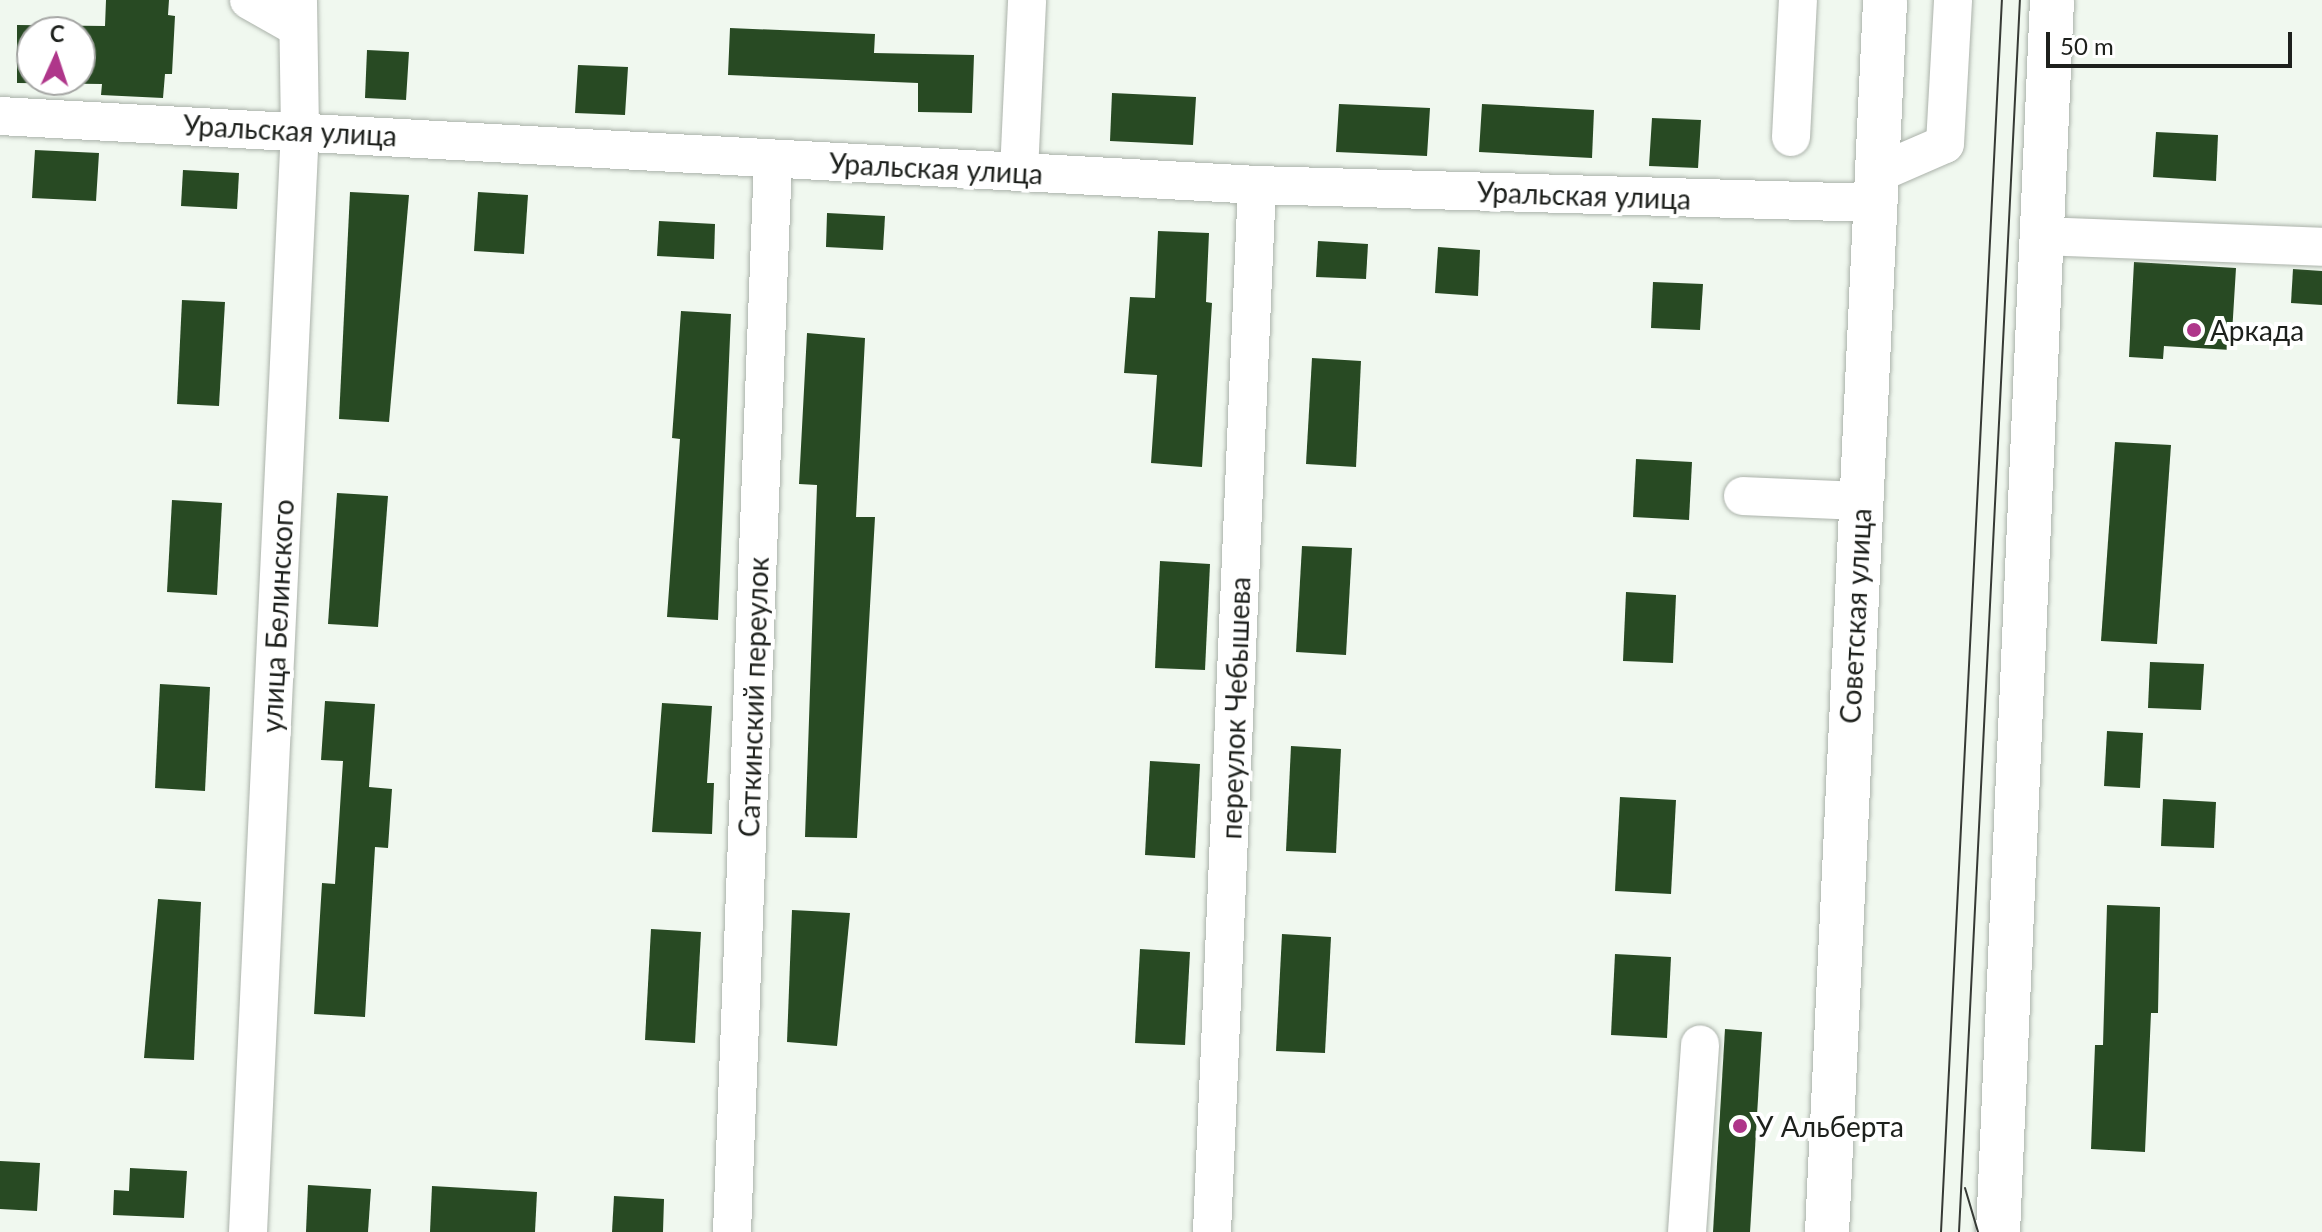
<!DOCTYPE html>
<meta charset="utf-8">
<style>
body{margin:0}
#map{position:relative;width:2322px;height:1232px;overflow:hidden;background:#f0f8ef;font-family:Lato,sans-serif}
div>[style]{position:absolute}
[style*='--x']{left:calc(var(--x)*1px);top:calc(var(--y)*1px);width:calc(var(--w)*1px);rotate:calc(var(--a)*1deg)}
.building>*{inset:0;background:#284a23}
.roads{filter:drop-shadow(0 0 2px #abb2aa) drop-shadow(0 0 2px #abb2aa)}
.minor>*{height:38px;margin:-19px;padding:0 19px;transform-origin:19px;border-radius:19px;background:#fff}
.major>*{height:44px;margin:-22px;padding:0 22px;transform-origin:22px;border-radius:22px;background:#fff}
.tram>*{height:2px;margin:-1px;padding:0 1px;transform-origin:1px;border-radius:1px;background:#363a35}
.dots>*{width:22px;height:22px;translate:-50% -50%;box-sizing:border-box;border:4px solid #fff;border-radius:50%}
span{translate:-50% -50%;white-space:nowrap;text-align:center;line-height:1.15;-webkit-text-stroke:8px #fff;paint-order:stroke}
.street-label{font-size:28px;color:#1d201c}
.poi-label{font-size:28px;color:#1d201c}
.left{translate:0 -50%;text-align:left}
.north{position:absolute;left:16px;top:16px;width:80px;height:80px;box-sizing:border-box;background:#fff;border:2px solid #a5a6a4;border-radius:50%;rotate:3deg;font-size:22px;font-weight:700;line-height:32px;text-align:center;color:#1d201c}
.north::after{content:'';display:block;margin:auto;width:28px;height:36px;background:#af368a;clip-path:polygon(50% 0,100% 100%,50% 72%,0 100%)}
.scale{position:absolute;left:2046px;top:32px;width:246px;height:36px;box-sizing:border-box;border:4px solid #1d201c;border-top:0;padding-left:10px;font-size:24px;line-height:28px;white-space:nowrap;color:#1d201c;-webkit-text-stroke:6px #fff;paint-order:stroke}
</style>
<div id="map">
<div class="building">
<i style="clip-path:polygon(evenodd,106px 0,169px 0,168px 15px,175px 16px,172px 74px,165px 74px,163px 98px,101px 95px,102px 84px,17px 83px,17px 25px,105px 26px,106px 0,32px 32px,80px 32px,80px 80px,32px 80px,32px 32px)"></i>
<i style="clip-path:polygon(730px 28px,875px 34px,874px 53px,974px 55px,972px 113px,918px 112px,918px 83px,728px 75px)"></i>
<i style="clip-path:polygon(367px 50px,409px 52px,406px 100px,365px 98px)"></i>
<i style="clip-path:polygon(578px 65px,628px 67px,625px 115px,575px 113px)"></i>
<i style="clip-path:polygon(1112px 93px,1196px 97px,1193px 145px,1110px 141px)"></i>
<i style="clip-path:polygon(1339px 104px,1430px 108px,1427px 156px,1336px 152px)"></i>
<i style="clip-path:polygon(1482px 104px,1594px 110px,1592px 158px,1479px 152px)"></i>
<i style="clip-path:polygon(1652px 118px,1701px 120px,1698px 168px,1649px 166px)"></i>
<i style="clip-path:polygon(2156px 132px,2218px 135px,2216px 181px,2153px 177px)"></i>
<i style="clip-path:polygon(35px 150px,99px 153px,96px 201px,32px 198px)"></i>
<i style="clip-path:polygon(183px 170px,239px 173px,237px 209px,181px 206px)"></i>
<i style="clip-path:polygon(350px 192px,409px 195px,389px 422px,339px 419px)"></i>
<i style="clip-path:polygon(478px 192px,528px 195px,524px 254px,474px 251px)"></i>
<i style="clip-path:polygon(827px 213px,885px 216px,883px 250px,826px 247px)"></i>
<i style="clip-path:polygon(659px 221px,715px 224px,714px 259px,657px 256px)"></i>
<i style="clip-path:polygon(1158px 231px,1209px 233px,1206px 302px,1212px 303px,1202px 467px,1151px 463px,1157px 375px,1124px 373px,1130px 297px,1155px 298px)"></i>
<i style="clip-path:polygon(1318px 241px,1368px 244px,1366px 279px,1316px 277px)"></i>
<i style="clip-path:polygon(1438px 247px,1480px 250px,1478px 296px,1435px 293px)"></i>
<i style="clip-path:polygon(2134px 262px,2236px 268px,2231px 350px,2164px 346px,2163px 359px,2129px 357px)"></i>
<i style="clip-path:polygon(2293px 269px,2322px 271px,2322px 305px,2291px 303px)"></i>
<i style="clip-path:polygon(1653px 282px,1703px 284px,1700px 330px,1651px 328px)"></i>
<i style="clip-path:polygon(182px 300px,225px 302px,219px 406px,177px 404px)"></i>
<i style="clip-path:polygon(681px 311px,731px 314px,718px 620px,667px 617px,680px 439px,672px 438px)"></i>
<i style="clip-path:polygon(807px 333px,865px 338px,856px 517px,875px 517px,857px 838px,805px 837px,817px 485px,799px 484px)"></i>
<i style="clip-path:polygon(1312px 358px,1361px 361px,1356px 467px,1306px 464px)"></i>
<i style="clip-path:polygon(2115px 442px,2171px 445px,2157px 644px,2101px 641px)"></i>
<i style="clip-path:polygon(1636px 459px,1692px 462px,1689px 520px,1633px 517px)"></i>
<i style="clip-path:polygon(337px 493px,388px 496px,378px 627px,328px 624px)"></i>
<i style="clip-path:polygon(172px 500px,222px 503px,217px 595px,167px 592px)"></i>
<i style="clip-path:polygon(1302px 546px,1352px 548px,1346px 655px,1296px 652px)"></i>
<i style="clip-path:polygon(1160px 561px,1210px 564px,1205px 670px,1155px 668px)"></i>
<i style="clip-path:polygon(1626px 592px,1676px 595px,1673px 663px,1623px 661px)"></i>
<i style="clip-path:polygon(2150px 662px,2204px 664px,2201px 710px,2148px 708px)"></i>
<i style="clip-path:polygon(160px 684px,210px 687px,205px 791px,155px 788px)"></i>
<i style="clip-path:polygon(325px 701px,375px 704px,369px 787px,392px 789px,388px 848px,375px 847px,365px 1017px,314px 1014px,322px 883px,335px 884px,343px 761px,321px 760px)"></i>
<i style="clip-path:polygon(662px 703px,712px 706px,707px 783px,714px 783px,712px 834px,652px 832px)"></i>
<i style="clip-path:polygon(2107px 731px,2143px 733px,2140px 788px,2104px 786px)"></i>
<i style="clip-path:polygon(1291px 746px,1341px 749px,1336px 853px,1286px 851px)"></i>
<i style="clip-path:polygon(1150px 761px,1200px 764px,1195px 858px,1145px 855px)"></i>
<i style="clip-path:polygon(1620px 797px,1676px 800px,1671px 894px,1615px 891px)"></i>
<i style="clip-path:polygon(2163px 799px,2216px 802px,2214px 848px,2161px 846px)"></i>
<i style="clip-path:polygon(158px 899px,201px 902px,194px 1060px,144px 1058px)"></i>
<i style="clip-path:polygon(2107px 905px,2160px 907px,2158px 1013px,2151px 1013px,2145px 1152px,2091px 1149px,2095px 1045px,2103px 1045px)"></i>
<i style="clip-path:polygon(792px 910px,850px 913px,837px 1046px,787px 1042px)"></i>
<i style="clip-path:polygon(651px 929px,701px 932px,695px 1043px,645px 1040px)"></i>
<i style="clip-path:polygon(1282px 934px,1331px 937px,1325px 1053px,1276px 1051px)"></i>
<i style="clip-path:polygon(1140px 949px,1190px 952px,1185px 1045px,1135px 1043px)"></i>
<i style="clip-path:polygon(1615px 954px,1671px 957px,1667px 1038px,1611px 1035px)"></i>
<i style="clip-path:polygon(1725px 1029px,1762px 1032px,1750px 1232px,1713px 1232px)"></i>
<i style="clip-path:polygon(0 1161px,40px 1163px,37px 1211px,0 1209px)"></i>
<i style="clip-path:polygon(130px 1168px,187px 1171px,184px 1218px,113px 1215px,114px 1190px,129px 1191px)"></i>
<i style="clip-path:polygon(308px 1185px,371px 1189px,368px 1232px,306px 1232px)"></i>
<i style="clip-path:polygon(432px 1186px,537px 1192px,535px 1232px,430px 1232px)"></i>
<i style="clip-path:polygon(614px 1196px,664px 1199px,663px 1232px,612px 1232px)"></i>
</div>
<div class="roads">
<div class="minor">
<i style="--x:249;--y:0;--w:55;--a:29.4"></i>
<i style="--x:0;--y:116;--w:1259;--a:3.14"></i>
<i style="--x:1257;--y:185;--w:617;--a:1.67"></i>
<i style="--x:1791;--y:137;--w:137;--a:-87.1"></i>
<i style="--x:1019;--y:172;--w:172;--a:-87.3"></i>
<i style="--x:1876;--y:174;--w:75;--a:-23.5"></i>
<i style="--x:1945;--y:144;--w:144;--a:-86.8"></i>
<i style="--x:2040;--y:236;--w:282;--a:2.2"></i>
<i style="--x:1743;--y:496;--w:117;--a:2.4"></i>
<i style="--x:248;--y:1232;--w:1103;--a:-87.3"></i>
<i style="--x:300;--y:130;--w:130;--a:-90.9"></i>
<i style="--x:732;--y:1232;--w:1072;--a:-87.81"></i>
<i style="--x:1212;--y:1232;--w:1048;--a:-87.54"></i>
<i style="--x:1687;--y:1232;--w:188;--a:-86"></i>
</div>
<div class="major">
<i style="--x:1827;--y:1232;--w:1233;--a:-87.3"></i>
<i style="--x:1998;--y:1232;--w:1233;--a:-87.49"></i>
</div>
</div>
<div class="tram">
<i style="--x:1965;--y:1188;--w:46;--a:73.5"></i>
<i style="--x:1941;--y:1232;--w:1234;--a:-87.17"></i>
<i style="--x:1959;--y:1232;--w:1234;--a:-87.17"></i>
</div>
<div class="dots">
<i style="left:2194px;top:330px;background:#af368a"></i>
<i style="left:1740px;top:1126px;background:#af368a"></i>
</div>
<div class="street-label">
<span style="left:290px;top:130px;rotate:3deg">Уральская улица</span>
<span style="left:936px;top:168px;rotate:3deg">Уральская улица</span>
<span style="left:1584px;top:195px;rotate:2deg">Уральская улица</span>
<span style="left:277px;top:616px;rotate:-87deg">улица Белинского</span>
<span style="left:1855px;top:616px;rotate:-87deg">Советская улица</span>
<span style="left:753px;top:697px;rotate:-88deg">Саткинский переулок</span>
<span style="left:1235px;top:708px;rotate:-88deg">переулок Чебышева</span>
</div>
<div class="poi-label">
<span class="left" style="left:2210px;top:330px">Аркада</span>
<span class="left" style="left:1756px;top:1126px">У Альберта</span>
</div>
<div class="north">С</div>
<div class="scale">50 m</div>
</div>
